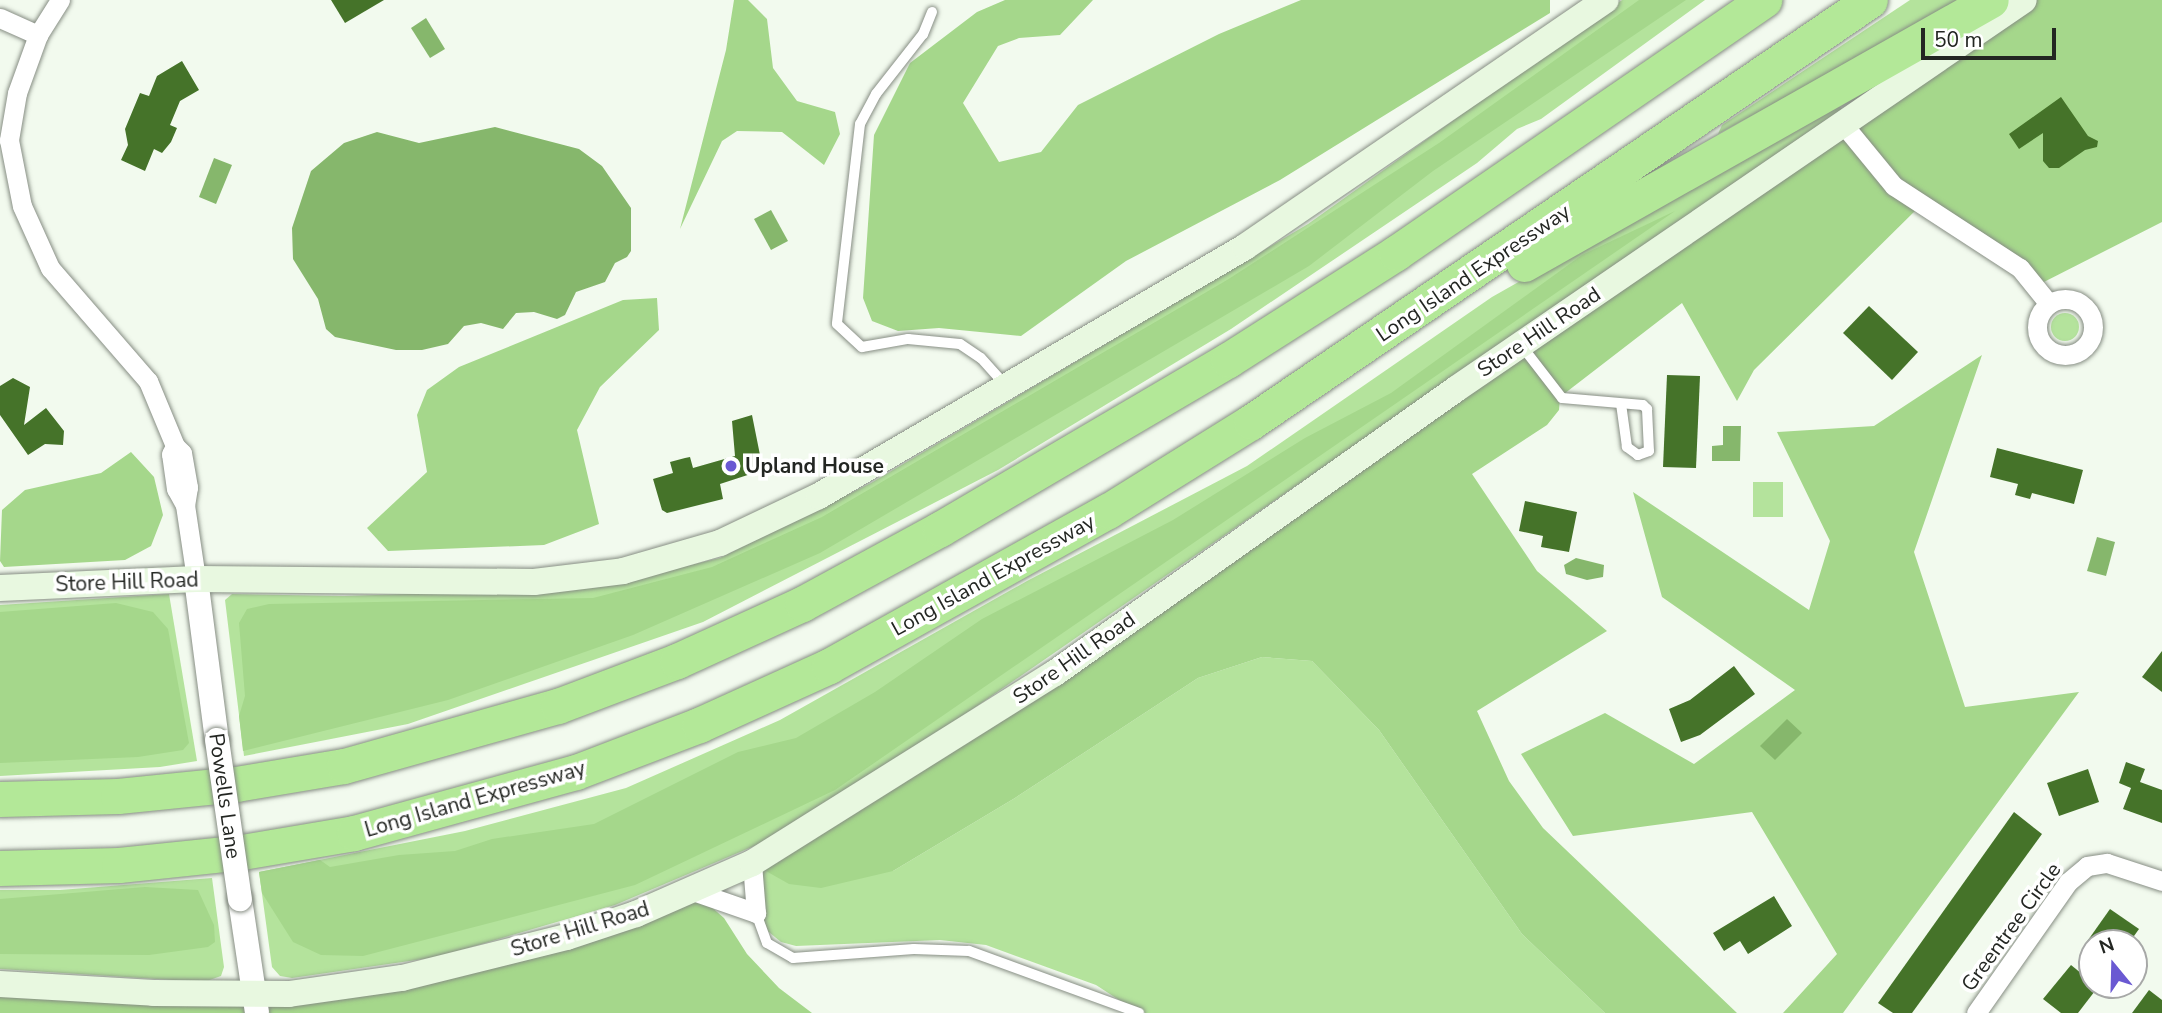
<!DOCTYPE html>
<style>
body{margin:0}
#map{position:relative;width:2162px;height:1013px;overflow:hidden;background:#f2faee;font-family:"Nunito Sans",sans-serif}
div>[style]{position:absolute}
[style*='--x']{left:calc(var(--x)*1px);top:calc(var(--y)*1px);width:calc(var(--w)*1px);rotate:calc(var(--a)*1deg)}
.green>*{inset:0;background:#b4e39c}
.round{border-radius:50%}
.forest>*{inset:0;background:#a5d78b}
.water>*{inset:0;background:#86b76c}
.building>*{inset:0;background:#457329}
.roads{filter:drop-shadow(0 0 2px #878e84) drop-shadow(0 0 2px #878e84)}
.service>*{height:10px;margin:-5px;padding:0 5px;transform-origin:5px;border-radius:5px;background:#fff}
.minor>*{height:19px;margin:-9.5px;padding:0 9.5px;transform-origin:9.5px;border-radius:9.5px;background:#fff}
.minor>.ring{margin:-9.5px;padding:0;box-sizing:content-box;background:none;border:19px solid #fff;border-radius:50%}
.tertiary>*{height:24px;margin:-12px;padding:0 12px;transform-origin:12px;border-radius:12px;background:#fff}
.secondary>*{height:26px;margin:-13px;padding:0 13px;transform-origin:13px;border-radius:13px;background:#e8f8e0}
.motorway>*{height:35px;margin:-17.5px;padding:0 17.5px;transform-origin:17.5px;border-radius:17.5px;background:#b3e898}
.bridges{filter:drop-shadow(0 0 2px #878e84) drop-shadow(0 0 2px #878e84)}
.tertiary-bridge>*{height:24px;margin:-12px;padding:0 12px;transform-origin:12px;border-radius:12px;background:#fff}
.dots>*{width:19px;height:19px;translate:-50% -50%;box-sizing:border-box;border:4px solid #fff;border-radius:50%}
span{translate:-50% -50%;white-space:nowrap;text-align:center;line-height:1.15;-webkit-text-stroke:7px #fff;paint-order:stroke}
.street-label{font-size:21px;color:#232622}
.poi-label{font-size:21px;color:#232622;font-weight:700}
.left{translate:0 -50%;text-align:left}
.north{position:absolute;left:2078px;top:929px;width:70px;height:70px;box-sizing:border-box;background:#fff;border:2px solid #a7a8a7;border-radius:50%;rotate:341deg;font-size:19px;font-weight:700;line-height:28px;text-align:center;color:#232622}
.north::after{content:'';display:block;margin:auto;width:24px;height:32px;background:#6a59d2;clip-path:polygon(50% 0,100% 100%,50% 72%,0 100%)}
.scale{position:absolute;left:1921px;top:28px;width:135px;height:32px;box-sizing:border-box;border:4px solid #232622;border-top:0;padding-left:9px;font-size:21px;line-height:24px;white-space:nowrap;color:#232622;-webkit-text-stroke:5px #fff;paint-order:stroke}
</style>
<div id="map">
<div class="green">
<i style="clip-path:polygon(1622px 0,1705px 0,1541px 119px,1517px 129px,1477px 163px,1231px 329px,998px 470px,703px 622px,408px 724px,244px 756px,225px 600px,232px 594px,344px 596px,593px 588px,720px 558px,871px 483px,1308px 224px)"></i>
<i style="clip-path:polygon(1910px 0,1966px 0,1718px 134px,1722px 125px)"></i>
<i style="clip-path:polygon(1836px 103px,1842px 109px,954px 722px,759px 844px,615px 905px,437px 957px,292px 978px,280px 976px,272px 967px,259px 872px,465px 831px,626px 788px,780px 720px,1027px 581px,1247px 466px,1492px 297px)"></i>
<i class="round" style="left:2051px;top:313px;width:28px;height:28px"></i>
<i style="clip-path:polygon(1753px 482px,1783px 482px,1783px 517px,1753px 517px)"></i>
<i style="clip-path:polygon(169px 594px,197px 761px,160px 767px,0 776px,0 605px)"></i>
<i style="clip-path:polygon(1262px 657px,1312px 661px,1379px 730px,1522px 934px,1605px 1013px,1139px 1013px,1096px 985px,986px 945px,940px 940px,796px 946px,781px 942px,764px 928px,752px 863px,769px 872px,893px 871px,1015px 798px,1198px 678px)"></i>
<i style="clip-path:polygon(212px 878px,224px 967px,221px 976px,204px 982px,0 969px,0 890px,60px 890px)"></i>
</div>
<div class="forest">
<i style="clip-path:polygon(734px 0,748px 0,767px 19px,773px 68px,797px 101px,835px 112px,840px 134px,824px 165px,782px 132px,737px 131px,722px 141px,680px 229px,726px 50px)"></i>
<i style="clip-path:polygon(1005px 0,1093px 0,1060px 35px,1019px 38px,998px 46px,963px 103px,999px 162px,1041px 152px,1078px 105px,1219px 34px,1301px 0,1550px 0,1550px 13px,1280px 180px,1126px 261px,1021px 336px,939px 328px,898px 331px,872px 321px,863px 298px,874px 135px,910px 63px,977px 12px)"></i>
<i style="clip-path:polygon(1639px 0,1686px 0,1433px 171px,1309px 266px,820px 553px,633px 635px,448px 700px,243px 751px,239px 716px,245px 696px,239px 623px,247px 609px,269px 604px,593px 598px,712px 567px,822px 517px,1227px 280px,1439px 143px)"></i>
<i style="clip-path:polygon(2024px 0,2162px 0,2162px 222px,2036px 286px,1921px 205px,1754px 370px,1737px 401px,1682px 303px,1560px 397px,1559px 410px,1547px 425px,1472px 474px,1537px 571px,1607px 631px,1477px 711px,1509px 781px,1543px 828px,1737px 1013px,1605px 1013px,1522px 934px,1379px 730px,1312px 661px,1262px 657px,1198px 678px,1015px 798px,893px 871px,821px 888px,789px 884px,752px 863px)"></i>
<i style="clip-path:polygon(1675px 211px,835px 790px,635px 885px,363px 956px,321px 955px,293px 942px,262px 893px,259px 872px,320px 860px,330px 867px,399px 855px,455px 851px,492px 839px,594px 824px,738px 752px,796px 738px,875px 692px,982px 619px,1173px 520px,1305px 438px,1391px 393px,1582px 255px)"></i>
<i style="clip-path:polygon(657px 298px,659px 330px,600px 387px,577px 430px,599px 524px,544px 545px,388px 551px,367px 528px,427px 472px,417px 415px,427px 390px,459px 367px,623px 300px)"></i>
<i style="clip-path:polygon(1982px 355px,1914px 552px,1965px 707px,2079px 692px,1843px 1013px,1783px 1013px,1837px 954px,1752px 812px,1573px 836px,1521px 754px,1605px 713px,1694px 764px,1795px 690px,1662px 597px,1633px 492px,1809px 610px,1830px 541px,1777px 432px,1874px 426px)"></i>
<i style="clip-path:polygon(131px 452px,154px 477px,163px 515px,151px 546px,125px 560px,4px 567px,0 561px,2px 510px,25px 490px,101px 473px)"></i>
<i style="clip-path:polygon(116px 603px,153px 612px,168px 629px,189px 743px,183px 750px,138px 757px,0 763px,0 612px)"></i>
<i style="clip-path:polygon(145px 887px,198px 890px,214px 925px,215px 942px,208px 947px,149px 955px,0 954px,0 899px)"></i>
<i style="clip-path:polygon(693px 891px,724px 918px,747px 954px,779px 988px,812px 1013px,0 1013px,0 984px,360px 985px)"></i>
</div>
<div class="water">
<i style="clip-path:polygon(426px 18px,445px 49px,430px 58px,411px 28px)"></i>
<i style="clip-path:polygon(495px 127px,579px 149px,602px 166px,631px 208px,631px 251px,627px 257px,615px 263px,605px 282px,576px 292px,565px 315px,557px 319px,534px 312px,516px 313px,503px 329px,481px 323px,464px 326px,448px 344px,422px 350px,396px 350px,335px 337px,326px 329px,318px 299px,293px 259px,292px 228px,311px 171px,344px 143px,377px 132px,419px 143px)"></i>
<i style="clip-path:polygon(214px 158px,232px 165px,216px 204px,199px 197px)"></i>
<i style="clip-path:polygon(771px 210px,788px 241px,771px 250px,754px 219px)"></i>
<i style="clip-path:polygon(1723px 426px,1741px 426px,1740px 461px,1712px 461px,1712px 446px,1723px 445px)"></i>
<i style="clip-path:polygon(2097px 537px,2115px 542px,2106px 576px,2087px 571px)"></i>
<i style="clip-path:polygon(1576px 558px,1604px 565px,1603px 577px,1587px 580px,1566px 574px,1564px 565px)"></i>
<i style="clip-path:polygon(1787px 719px,1802px 733px,1775px 760px,1760px 746px)"></i>
</div>
<div class="building">
<i style="clip-path:polygon(331px 0,384px 0,345px 23px)"></i>
<i style="clip-path:polygon(182px 61px,199px 90px,180px 101px,170px 125px,177px 128px,171px 142px,162px 153px,154px 149px,145px 171px,121px 160px,128px 145px,125px 129px,140px 93px,149px 96px,157px 76px)"></i>
<i style="clip-path:polygon(2061px 97px,2088px 136px,2098px 141px,2097px 147px,2085px 150px,2059px 168px,2049px 168px,2043px 161px,2043px 133px,2019px 149px,2009px 134px)"></i>
<i style="clip-path:polygon(1869px 306px,1918px 352px,1892px 380px,1843px 333px)"></i>
<i style="clip-path:polygon(1667px 375px,1700px 376px,1696px 468px,1663px 467px)"></i>
<i style="clip-path:polygon(13px 378px,30px 387px,24px 425px,46px 408px,64px 431px,63px 445px,45px 444px,28px 455px,0 415px,0 386px)"></i>
<i style="clip-path:polygon(752px 415px,763px 470px,720px 484px,723px 499px,667px 513px,662px 510px,653px 479px,673px 473px,670px 462px,685px 458px,690px 457px,693px 468px,735px 456px,732px 421px)"></i>
<i style="clip-path:polygon(1997px 448px,2083px 470px,2074px 504px,2032px 493px,2030px 499px,2015px 495px,2018px 484px,1990px 477px)"></i>
<i style="clip-path:polygon(1525px 501px,1577px 512px,1569px 552px,1541px 547px,1543px 536px,1519px 531px)"></i>
<i style="clip-path:polygon(2162px 651px,2162px 692px,2142px 677px)"></i>
<i style="clip-path:polygon(1734px 666px,1755px 694px,1700px 735px,1681px 742px,1669px 709px,1690px 700px)"></i>
<i style="clip-path:polygon(2126px 762px,2145px 769px,2140px 782px,2162px 790px,2162px 823px,2123px 809px,2131px 788px,2119px 783px)"></i>
<i style="clip-path:polygon(2088px 769px,2099px 802px,2059px 816px,2047px 783px)"></i>
<i style="clip-path:polygon(2014px 812px,2042px 834px,1912px 1013px,1893px 1013px,1878px 1003px)"></i>
<i style="clip-path:polygon(1774px 896px,1792px 926px,1748px 954px,1740px 941px,1724px 951px,1713px 933px)"></i>
<i style="clip-path:polygon(2110px 909px,2139px 929px,2129px 943px,2086px 943px)"></i>
<i style="clip-path:polygon(2071px 965px,2098px 987px,2078px 1013px,2061px 1013px,2043px 999px)"></i>
<i style="clip-path:polygon(2149px 990px,2162px 1000px,2162px 1013px,2132px 1013px)"></i>
</div>
<div class="roads">
<div class="service">
<i style="--x:932;--y:12;--w:24;--a:112"></i>
<i style="--x:923;--y:34;--w:76;--a:128.1"></i>
<i style="--x:876;--y:94;--w:34;--a:118"></i>
<i style="--x:860;--y:124;--w:201;--a:96.6"></i>
<i style="--x:837;--y:324;--w:34;--a:43"></i>
<i style="--x:862;--y:347;--w:47;--a:-9.9"></i>
<i style="--x:908;--y:339;--w:52;--a:5.5"></i>
<i style="--x:960;--y:344;--w:25;--a:34"></i>
<i style="--x:981;--y:358;--w:38;--a:48"></i>
<i style="--x:1521;--y:345;--w:67;--a:52.3"></i>
<i style="--x:1562;--y:398;--w:81;--a:4.9"></i>
<i style="--x:1643;--y:405;--w:6;--a:45"></i>
<i style="--x:1647;--y:409;--w:42;--a:87.3"></i>
<i style="--x:1649;--y:451;--w:12;--a:160"></i>
<i style="--x:1638;--y:455;--w:14;--a:-144"></i>
<i style="--x:1627;--y:447;--w:43;--a:-97.9"></i>
<i style="--x:756;--y:913;--w:32;--a:70"></i>
<i style="--x:767;--y:943;--w:30;--a:30"></i>
<i style="--x:793;--y:958;--w:121;--a:-4.3"></i>
<i style="--x:914;--y:949;--w:55;--a:2.1"></i>
<i style="--x:969;--y:951;--w:181;--a:20"></i>
</div>
<div class="minor">
<i style="--x:60;--y:0;--w:41;--a:122.2"></i>
<i style="--x:38;--y:35;--w:62;--a:109.9"></i>
<i style="--x:17;--y:93;--w:48;--a:99.7"></i>
<i style="--x:9;--y:140;--w:67;--a:78.9"></i>
<i style="--x:22;--y:206;--w:68;--a:65.7"></i>
<i style="--x:50;--y:268;--w:150;--a:49.1"></i>
<i style="--x:148;--y:381;--w:70;--a:67.4"></i>
<i style="--x:0;--y:18;--w:42;--a:24.1"></i>
<i style="--x:1843;--y:124;--w:80;--a:50.6"></i>
<i style="--x:1894;--y:186;--w:150;--a:33.1"></i>
<i style="--x:2020;--y:268;--w:46;--a:51.1"></i>
<i class="ring" style="left:2037px;top:299px;width:37px;height:37px"></i>
<i style="--x:175;--y:446;--w:10;--a:45"></i>
<i style="--x:182;--y:453;--w:35;--a:80"></i>
<i style="--x:188;--y:487;--w:18;--a:99"></i>
<i style="--x:185;--y:505;--w:18;--a:-119"></i>
<i style="--x:176;--y:489;--w:35;--a:-98"></i>
<i style="--x:171;--y:454;--w:9;--a:-63"></i>
<i style="--x:185;--y:505;--w:75;--a:81.5"></i>
<i style="--x:693;--y:891;--w:67;--a:19.2"></i>
<i style="--x:756;--y:913;--w:50;--a:-94.6"></i>
<i style="--x:1976;--y:1013;--w:160;--a:-54.9"></i>
<i style="--x:2068;--y:882;--w:25;--a:-40"></i>
<i style="--x:2087;--y:866;--w:20;--a:-9"></i>
<i style="--x:2107;--y:863;--w:58;--a:18.1"></i>
</div>
<div class="tertiary">
<i style="--x:196;--y:579;--w:162;--a:82.6"></i>
<i style="--x:240;--y:899;--w:115;--a:81.5"></i>
</div>
<div class="secondary">
<i style="--x:0;--y:588;--w:196;--a:-2.6"></i>
<i style="--x:196;--y:579;--w:338;--a:0.5"></i>
<i style="--x:534;--y:582;--w:90;--a:-7"></i>
<i style="--x:623;--y:571;--w:101;--a:-16.1"></i>
<i style="--x:720;--y:543;--w:110;--a:-25.4"></i>
<i style="--x:819;--y:496;--w:493;--a:-30.3"></i>
<i style="--x:1245;--y:247;--w:437;--a:-34.4"></i>
<i style="--x:0;--y:984;--w:154;--a:3.3"></i>
<i style="--x:154;--y:993;--w:135;--a:0.4"></i>
<i style="--x:289;--y:994;--w:114;--a:-8.1"></i>
<i style="--x:402;--y:978;--w:170;--a:-14"></i>
<i style="--x:567;--y:937;--w:73;--a:-18.4"></i>
<i style="--x:636;--y:914;--w:127;--a:-23.7"></i>
<i style="--x:752;--y:863;--w:358;--a:-32.1"></i>
<i style="--x:1055;--y:673;--w:491;--a:-35.3"></i>
<i style="--x:1456;--y:389;--w:688;--a:-34.41"></i>
</div>
<div class="motorway">
<i style="--x:1524;--y:264;--w:536;--a:-29.48"></i>
<i style="--x:0;--y:799;--w:118;--a:-1.5"></i>
<i style="--x:118;--y:796;--w:119;--a:-5.8"></i>
<i style="--x:236;--y:784;--w:109;--a:-9.5"></i>
<i style="--x:344;--y:766;--w:222;--a:-15.7"></i>
<i style="--x:558;--y:706;--w:127;--a:-20.7"></i>
<i style="--x:677;--y:661;--w:137;--a:-24.5"></i>
<i style="--x:802;--y:604;--w:157;--a:-28.5"></i>
<i style="--x:940;--y:529;--w:334;--a:-30.4"></i>
<i style="--x:1228;--y:360;--w:199;--a:-32.5"></i>
<i style="--x:1396;--y:253;--w:447;--a:-34.5"></i>
<i style="--x:0;--y:868;--w:119;--a:-1.4"></i>
<i style="--x:119;--y:865;--w:124;--a:-6"></i>
<i style="--x:242;--y:852;--w:114;--a:-9.6"></i>
<i style="--x:354;--y:833;--w:230;--a:-15.4"></i>
<i style="--x:576;--y:772;--w:132;--a:-20.9"></i>
<i style="--x:699;--y:725;--w:143;--a:-24.4"></i>
<i style="--x:829;--y:666;--w:319;--a:-29.1"></i>
<i style="--x:1108;--y:511;--w:168;--a:-31.9"></i>
<i style="--x:1251;--y:422;--w:749;--a:-34.28"></i>
</div>
</div>
<div class="bridges">
<div class="tertiary-bridge">
<i style="--x:217;--y:740;--w:161;--a:81.8"></i>
</div>
</div>
<div class="dots">
<i style="left:731px;top:466px;background:#6a59d2"></i>
</div>
<div class="street-label">
<span style="left:1473px;top:273px;rotate:-34deg">Long Island Expressway</span>
<span style="left:1539px;top:332px;rotate:-34deg">Store Hill Road</span>
<span style="left:993px;top:575px;rotate:-29deg">Long Island Expressway</span>
<span style="left:127px;top:582px;rotate:-2deg">Store Hill Road</span>
<span style="left:1074px;top:658px;rotate:-35deg">Store Hill Road</span>
<span style="left:225px;top:796px;rotate:82deg">Powells Lane</span>
<span style="left:475px;top:799px;rotate:-16deg">Long Island Expressway</span>
<span style="left:2011px;top:927px;rotate:-54deg">Greentree Circle</span>
<span style="left:580px;top:929px;rotate:-17deg">Store Hill Road</span>
</div>
<div class="poi-label">
<span class="left" style="left:745px;top:466px">Upland House</span>
</div>
<div class="north">N</div>
<div class="scale">50 m</div>
</div>
